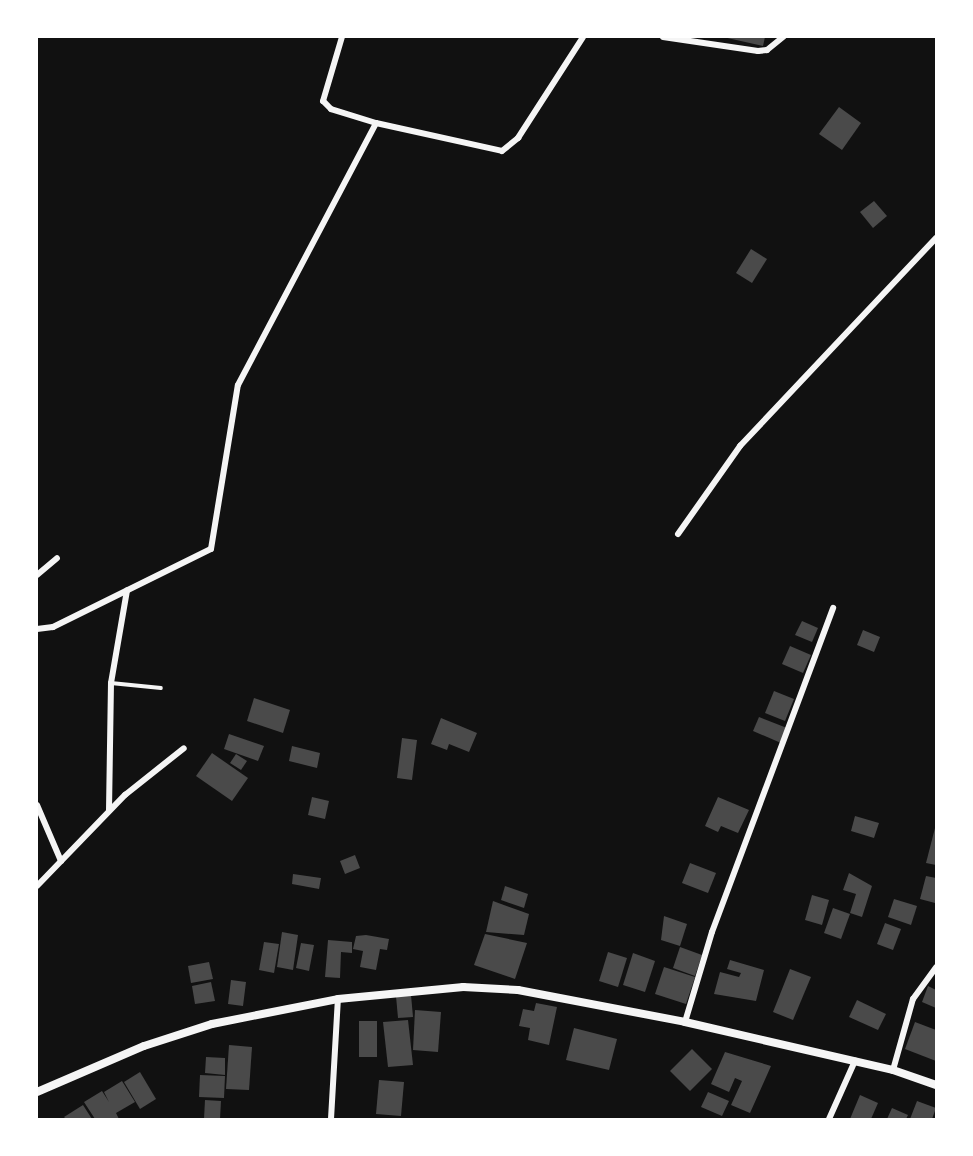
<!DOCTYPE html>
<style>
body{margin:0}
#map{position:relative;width:973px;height:1156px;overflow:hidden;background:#111;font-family:"Space Grotesk",sans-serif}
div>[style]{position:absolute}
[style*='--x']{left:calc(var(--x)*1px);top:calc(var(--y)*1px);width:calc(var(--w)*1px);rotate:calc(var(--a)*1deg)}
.building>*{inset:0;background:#4a4a4a}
.service>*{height:3.5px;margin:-1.75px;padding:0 1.75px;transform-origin:1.75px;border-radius:1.75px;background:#f5f5f5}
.minor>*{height:6px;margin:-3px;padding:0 3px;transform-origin:3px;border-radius:3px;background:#f5f5f5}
.tertiary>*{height:8px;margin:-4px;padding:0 4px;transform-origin:4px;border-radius:4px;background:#f5f5f5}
span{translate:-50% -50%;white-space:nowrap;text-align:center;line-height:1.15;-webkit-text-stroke:5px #fff;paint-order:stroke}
.frame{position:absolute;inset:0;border:38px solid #fff;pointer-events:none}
</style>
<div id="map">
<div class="building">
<i style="clip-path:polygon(723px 37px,765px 37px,763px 46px)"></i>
<i style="clip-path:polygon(839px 107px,861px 123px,842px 150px,819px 134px)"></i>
<i style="clip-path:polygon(874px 201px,887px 216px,873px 228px,860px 212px)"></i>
<i style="clip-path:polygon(751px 249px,767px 259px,752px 283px,736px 273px)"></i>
<i style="clip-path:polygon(802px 621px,818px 628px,812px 642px,795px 635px)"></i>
<i style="clip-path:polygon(863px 630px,880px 637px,874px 652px,857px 645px)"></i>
<i style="clip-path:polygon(790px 646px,811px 655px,803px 673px,782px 664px)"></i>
<i style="clip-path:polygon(774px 691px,794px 699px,785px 721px,765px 713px)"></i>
<i style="clip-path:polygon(254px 698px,290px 710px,283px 733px,247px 721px)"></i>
<i style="clip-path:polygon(759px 717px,787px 728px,781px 743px,753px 731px)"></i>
<i style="clip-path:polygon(441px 718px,477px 733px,469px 752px,449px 744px,447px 750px,431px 744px)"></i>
<i style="clip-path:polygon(229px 734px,264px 746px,258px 761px,224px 749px)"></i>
<i style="clip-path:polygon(402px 738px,417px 740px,412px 780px,397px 778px)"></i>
<i style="clip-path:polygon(292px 746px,320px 753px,317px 768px,289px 761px)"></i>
<i style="clip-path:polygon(212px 753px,248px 778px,232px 801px,196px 776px)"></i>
<i style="clip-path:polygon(236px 754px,247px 761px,241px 770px,230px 763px)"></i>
<i style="clip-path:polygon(312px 797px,329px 801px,325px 819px,308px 815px)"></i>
<i style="clip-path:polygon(718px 797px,749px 810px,738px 833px,721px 826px,718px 832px,705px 826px)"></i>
<i style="clip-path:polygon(855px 816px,879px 823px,874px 838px,851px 831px)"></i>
<i style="clip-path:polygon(935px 828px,936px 828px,936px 865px,926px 863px)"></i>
<i style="clip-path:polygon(355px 855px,360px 868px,345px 874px,340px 861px)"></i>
<i style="clip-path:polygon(690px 863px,716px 873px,708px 893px,682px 883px)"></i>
<i style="clip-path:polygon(849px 873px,872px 886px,862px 917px,850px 913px,856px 894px,843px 890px)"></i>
<i style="clip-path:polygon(293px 874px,321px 878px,319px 889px,292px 884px)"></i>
<i style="clip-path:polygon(926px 876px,936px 878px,935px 903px,920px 899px)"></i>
<i style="clip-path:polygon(505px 886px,528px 894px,524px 908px,501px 900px)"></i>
<i style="clip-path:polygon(812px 895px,829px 900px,822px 925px,805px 920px)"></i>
<i style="clip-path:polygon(894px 899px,917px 906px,911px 925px,888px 917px)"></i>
<i style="clip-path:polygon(493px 901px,529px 914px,524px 935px,486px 932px)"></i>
<i style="clip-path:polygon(833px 908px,850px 914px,841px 939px,824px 933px)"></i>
<i style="clip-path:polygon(664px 916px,687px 924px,680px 946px,661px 940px)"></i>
<i style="clip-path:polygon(885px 923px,901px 929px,893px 950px,877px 944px)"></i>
<i style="clip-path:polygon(282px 932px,298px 935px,293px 970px,277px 967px)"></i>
<i style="clip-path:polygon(485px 934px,527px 943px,515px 979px,474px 965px)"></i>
<i style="clip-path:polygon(366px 935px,389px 939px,387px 950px,380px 949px,376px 970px,360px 967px,363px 951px,353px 949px,356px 936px)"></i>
<i style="clip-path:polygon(328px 940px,352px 942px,352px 953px,341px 952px,340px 978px,325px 977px)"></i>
<i style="clip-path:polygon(264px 942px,279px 944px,274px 973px,259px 970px)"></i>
<i style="clip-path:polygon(301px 943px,314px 945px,309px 971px,296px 968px)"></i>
<i style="clip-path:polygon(680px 947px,702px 955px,695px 976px,673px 968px)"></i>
<i style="clip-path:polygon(608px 952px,627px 958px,618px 987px,599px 981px)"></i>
<i style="clip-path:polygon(633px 953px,655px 961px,645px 992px,623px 985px)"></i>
<i style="clip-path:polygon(730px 960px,764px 970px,756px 1001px,714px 994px,720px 972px,739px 977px,741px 973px,727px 969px)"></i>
<i style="clip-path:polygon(209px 962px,213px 979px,191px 983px,188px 966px)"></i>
<i style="clip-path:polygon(664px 967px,695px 977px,686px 1004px,655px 994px)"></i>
<i style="clip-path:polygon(790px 969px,811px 977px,793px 1020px,773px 1012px)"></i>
<i style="clip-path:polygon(231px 980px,246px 982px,243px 1006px,228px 1004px)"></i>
<i style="clip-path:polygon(211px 982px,215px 1001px,195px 1004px,192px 986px)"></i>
<i style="clip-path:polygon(928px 986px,936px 990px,936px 1008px,922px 1002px)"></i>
<i style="clip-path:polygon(411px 995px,413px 1017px,398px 1018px,396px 996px)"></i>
<i style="clip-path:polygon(857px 1000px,886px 1014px,878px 1030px,849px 1017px)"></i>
<i style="clip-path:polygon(536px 1003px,557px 1007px,549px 1045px,528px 1040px,530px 1028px,519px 1026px,523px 1009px,534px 1011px)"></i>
<i style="clip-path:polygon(415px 1010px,441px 1012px,438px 1052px,413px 1050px)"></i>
<i style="clip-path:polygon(408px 1020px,413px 1065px,388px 1067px,383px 1022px)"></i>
<i style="clip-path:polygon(359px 1021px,377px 1021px,377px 1057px,359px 1057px)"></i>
<i style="clip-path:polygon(915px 1022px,936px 1030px,936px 1061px,905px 1049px)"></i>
<i style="clip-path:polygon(574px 1028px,617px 1039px,609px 1070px,566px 1060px)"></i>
<i style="clip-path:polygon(229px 1045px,252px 1047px,249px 1090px,226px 1089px)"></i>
<i style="clip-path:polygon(692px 1049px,712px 1069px,690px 1091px,670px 1071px)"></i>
<i style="clip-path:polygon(725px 1052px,771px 1066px,750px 1113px,731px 1105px,742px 1081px,735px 1078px,729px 1092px,711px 1084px)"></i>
<i style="clip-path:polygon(206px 1057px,225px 1058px,225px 1075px,205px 1073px)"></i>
<i style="clip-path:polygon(140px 1072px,156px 1099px,140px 1109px,124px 1082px)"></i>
<i style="clip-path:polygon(200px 1075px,225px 1076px,224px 1098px,199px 1097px)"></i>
<i style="clip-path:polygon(379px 1080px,404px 1082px,401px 1116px,376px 1114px)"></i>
<i style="clip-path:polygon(122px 1081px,135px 1102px,116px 1113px,119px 1119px,95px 1119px,84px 1102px,102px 1091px,109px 1102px,104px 1092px)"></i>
<i style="clip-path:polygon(708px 1092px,729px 1101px,722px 1116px,701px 1107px)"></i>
<i style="clip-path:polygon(860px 1095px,878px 1103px,871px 1119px,850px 1119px)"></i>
<i style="clip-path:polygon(205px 1100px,221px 1101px,220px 1119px,204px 1119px)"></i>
<i style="clip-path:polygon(917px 1101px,936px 1108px,932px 1119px,910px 1119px)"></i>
<i style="clip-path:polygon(83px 1105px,92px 1119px,66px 1119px,64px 1117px)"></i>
<i style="clip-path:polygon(892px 1108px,908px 1115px,906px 1119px,887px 1119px)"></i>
</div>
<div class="service">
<i style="--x:111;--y:683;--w:50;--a:5.7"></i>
</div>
<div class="minor">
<i style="--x:663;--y:37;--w:96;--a:8.4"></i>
<i style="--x:758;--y:51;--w:9;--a:-6"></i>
<i style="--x:767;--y:50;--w:21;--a:-39"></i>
<i style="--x:376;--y:123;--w:129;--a:12.5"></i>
<i style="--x:502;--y:151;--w:21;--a:-39"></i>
<i style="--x:518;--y:138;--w:120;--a:-57.2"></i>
<i style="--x:678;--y:534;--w:108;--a:-54.8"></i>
<i style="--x:740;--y:446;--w:286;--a:-46.7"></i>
<i style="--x:37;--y:575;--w:26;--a:-40"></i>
<i style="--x:37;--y:629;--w:16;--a:-7"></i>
<i style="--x:53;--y:627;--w:176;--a:-26.3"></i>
<i style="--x:211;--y:549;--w:166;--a:-80.7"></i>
<i style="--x:238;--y:385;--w:296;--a:-62.2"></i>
<i style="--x:376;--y:123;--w:47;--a:-162.7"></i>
<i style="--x:331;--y:109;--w:11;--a:-135"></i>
<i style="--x:323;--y:101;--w:67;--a:-73.5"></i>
<i style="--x:37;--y:805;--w:61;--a:66.8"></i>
<i style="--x:109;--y:810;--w:127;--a:-89.1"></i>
<i style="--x:111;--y:683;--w:94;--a:-80.2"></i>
<i style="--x:37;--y:886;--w:127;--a:-46"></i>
<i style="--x:125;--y:795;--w:75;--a:-38.5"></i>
<i style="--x:685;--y:1022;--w:94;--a:-73.3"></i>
<i style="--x:712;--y:932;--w:346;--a:-69.5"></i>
<i style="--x:893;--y:1070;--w:74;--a:-74.3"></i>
<i style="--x:913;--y:999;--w:39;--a:-54"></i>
<i style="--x:331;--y:1119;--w:120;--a:-86.7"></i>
<i style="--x:829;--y:1119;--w:64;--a:-65.9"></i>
</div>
<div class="tertiary">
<i style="--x:37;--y:1092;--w:116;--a:-23.3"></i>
<i style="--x:144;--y:1046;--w:71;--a:-17.9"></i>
<i style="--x:212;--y:1024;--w:128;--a:-11.2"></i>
<i style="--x:338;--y:999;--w:126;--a:-5.5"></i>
<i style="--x:463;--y:987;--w:55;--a:3.1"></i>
<i style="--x:518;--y:990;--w:170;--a:10.8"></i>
<i style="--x:685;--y:1022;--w:213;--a:13"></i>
<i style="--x:893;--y:1070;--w:46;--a:19.2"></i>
</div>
<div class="frame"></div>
</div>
